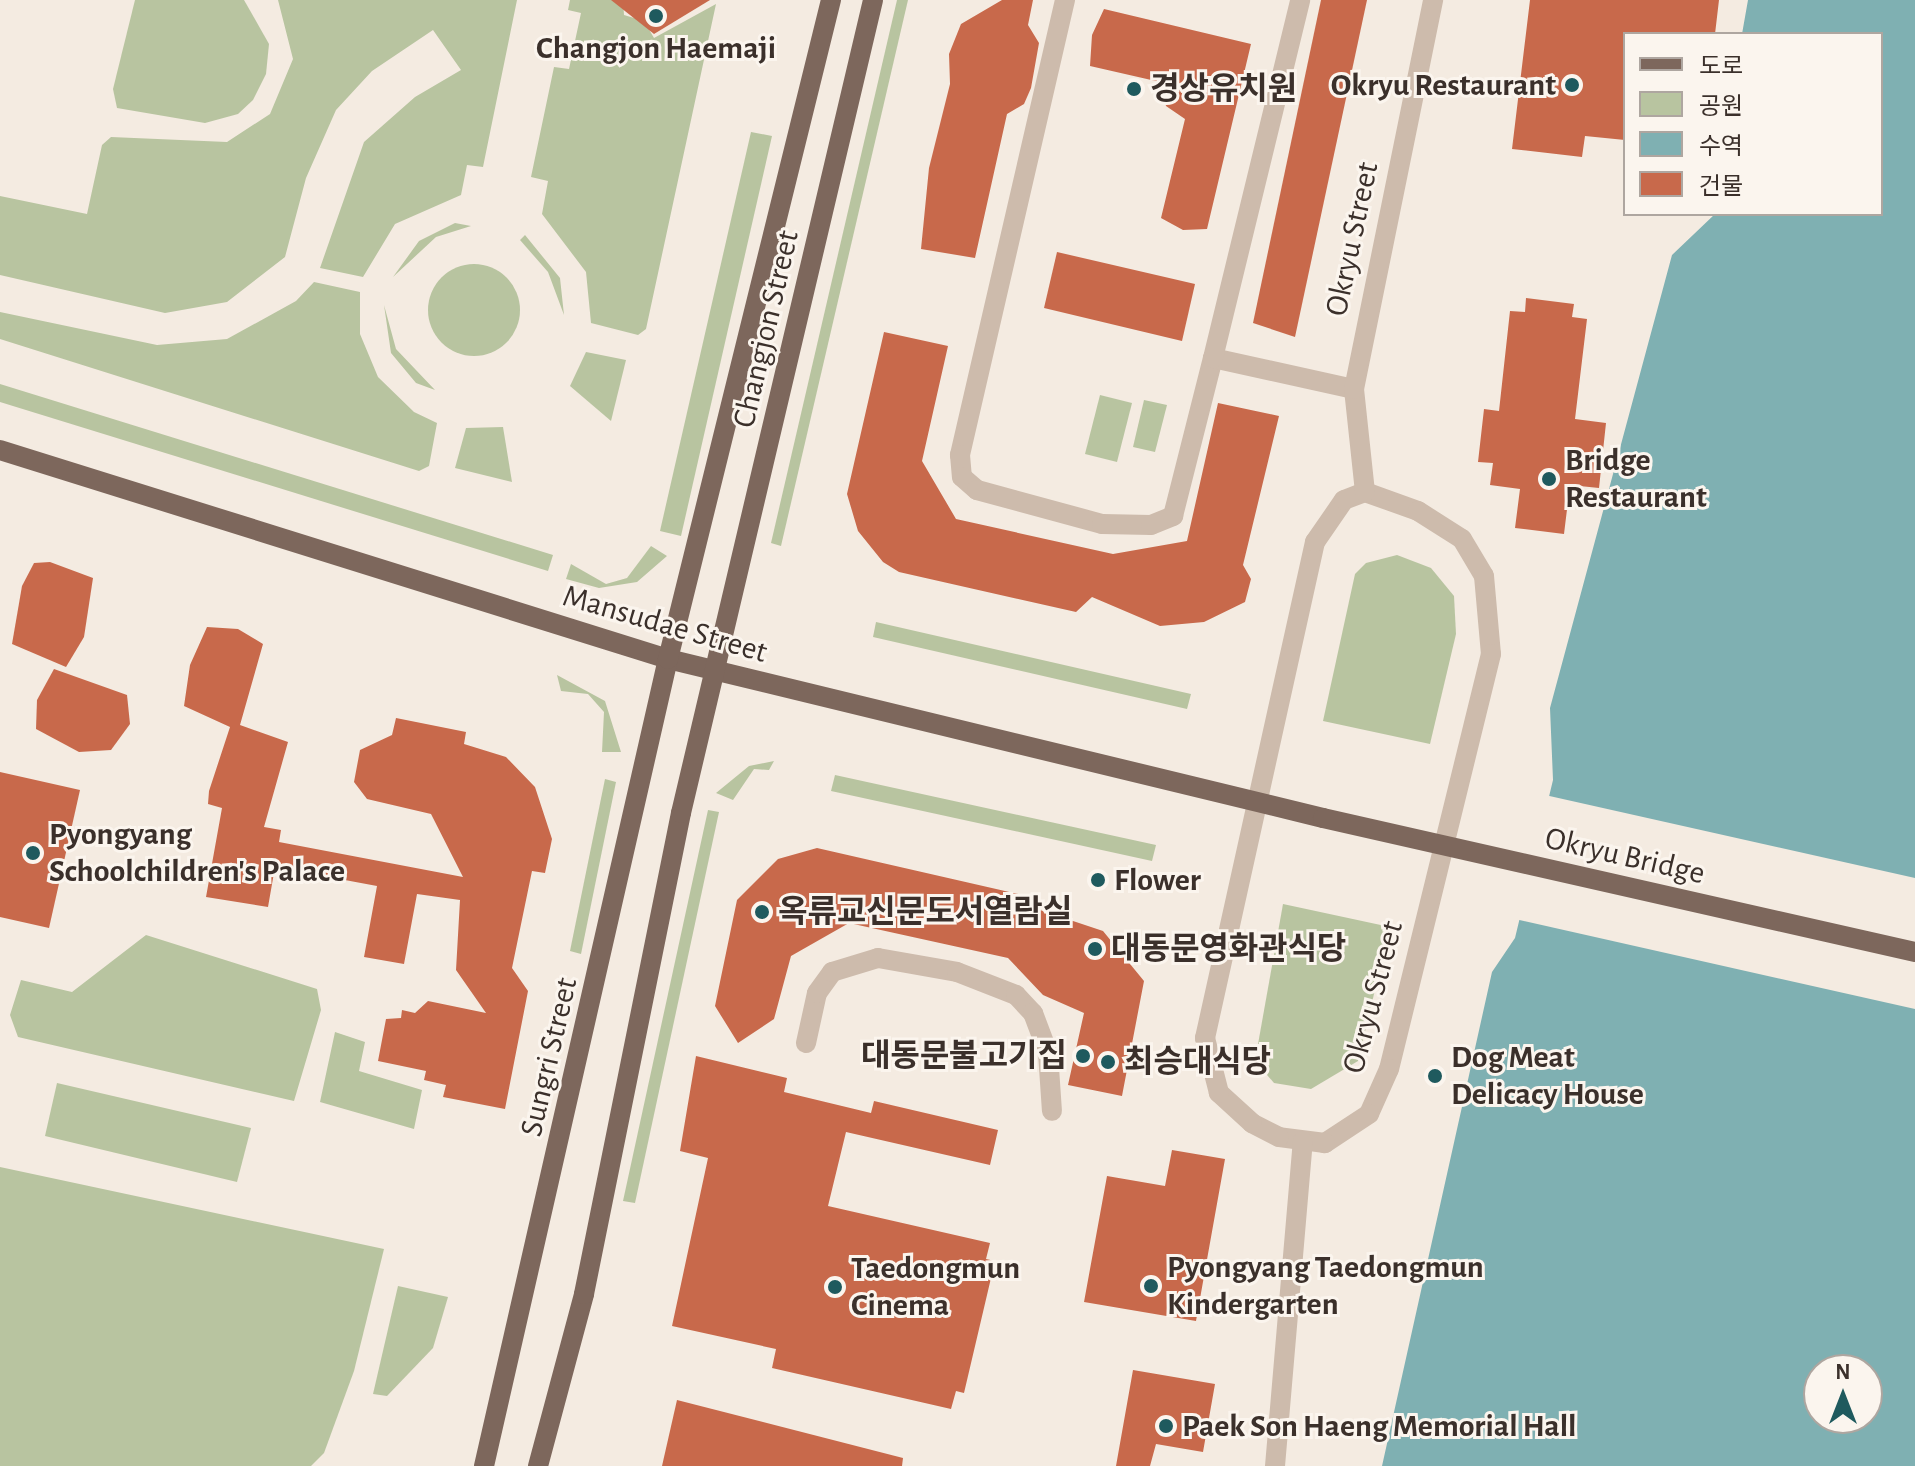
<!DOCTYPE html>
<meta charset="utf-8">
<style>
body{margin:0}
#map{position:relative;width:1915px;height:1466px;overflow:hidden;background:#f4ebe1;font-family:"Alegreya Sans","Noto Sans KR",sans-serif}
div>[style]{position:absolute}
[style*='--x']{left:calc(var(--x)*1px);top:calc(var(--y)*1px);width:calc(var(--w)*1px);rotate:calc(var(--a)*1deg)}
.green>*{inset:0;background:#b8c4a0}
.round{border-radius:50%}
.water>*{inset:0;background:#7fb0b2}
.pier>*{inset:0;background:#f4ebe1}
.building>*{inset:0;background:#c8694b}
.minor>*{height:20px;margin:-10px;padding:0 10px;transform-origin:10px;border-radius:10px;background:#cdbbac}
.major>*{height:20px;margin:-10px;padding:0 10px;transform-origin:10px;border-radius:10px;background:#7d675c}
.major-bridge>*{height:20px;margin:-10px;padding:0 10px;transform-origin:10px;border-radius:10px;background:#7d675c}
.dots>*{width:22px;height:22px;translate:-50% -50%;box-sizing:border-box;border:4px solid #fbf5ee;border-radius:50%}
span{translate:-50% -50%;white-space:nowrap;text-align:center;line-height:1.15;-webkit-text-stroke:6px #fbf5ee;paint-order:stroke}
.poi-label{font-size:32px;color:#3b302b;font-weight:700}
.right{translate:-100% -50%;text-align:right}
.left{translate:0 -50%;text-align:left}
.street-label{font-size:32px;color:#3b302b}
.legend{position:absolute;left:1623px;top:32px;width:260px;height:184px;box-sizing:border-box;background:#fbf5ee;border:2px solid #aea6a0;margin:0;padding:10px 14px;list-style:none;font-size:24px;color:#3b302b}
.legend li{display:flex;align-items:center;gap:16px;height:40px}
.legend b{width:40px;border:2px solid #aea6a0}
.north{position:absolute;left:1803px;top:1354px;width:80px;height:80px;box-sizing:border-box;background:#fbf5ee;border:2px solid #aea6a0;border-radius:50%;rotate:0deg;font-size:22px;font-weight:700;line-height:32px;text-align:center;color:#3b302b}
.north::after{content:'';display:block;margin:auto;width:28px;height:36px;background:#1f5a5e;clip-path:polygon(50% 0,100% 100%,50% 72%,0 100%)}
</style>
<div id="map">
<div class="green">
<i style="clip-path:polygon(135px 0,244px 0,269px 44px,266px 74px,253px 100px,238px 114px,205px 123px,117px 108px,113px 89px)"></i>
<i style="clip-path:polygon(278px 0,517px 0,483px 167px,467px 165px,461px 195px,395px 224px,363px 277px,320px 268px,364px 142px,415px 97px,461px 70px,433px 30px,372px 71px,336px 110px,306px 178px,285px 257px,227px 302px,165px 313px,0 275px,0 196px,87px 214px,102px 145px,111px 137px,227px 142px,270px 114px,293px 59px)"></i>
<i style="clip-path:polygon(570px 0,623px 0,624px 15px,644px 21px,654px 38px,716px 4px,646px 329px,638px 335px,591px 323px,586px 272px,542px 214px,548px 181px,531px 177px,554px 67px,569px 69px,581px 13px,568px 10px)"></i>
<i style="clip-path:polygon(897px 0,908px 0,781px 546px,771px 543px)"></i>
<i style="clip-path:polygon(751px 132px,772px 136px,681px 536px,660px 531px)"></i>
<i style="clip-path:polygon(455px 223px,471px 226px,436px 237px,393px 277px,419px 241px)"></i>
<i style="clip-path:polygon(525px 235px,560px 278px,564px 315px,548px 272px,520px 240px)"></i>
<i class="round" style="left:428px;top:264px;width:92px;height:92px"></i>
<i style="clip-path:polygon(314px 282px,360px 292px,360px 334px,378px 377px,414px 412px,437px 423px,429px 466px,419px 471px,0 339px,0 312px,157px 345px,227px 339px,296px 301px)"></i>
<i style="clip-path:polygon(384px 305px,396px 349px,435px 390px,416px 383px,391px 353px)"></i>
<i style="clip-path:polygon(586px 352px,626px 360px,611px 421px,570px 386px)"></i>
<i style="clip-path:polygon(0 384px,553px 555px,548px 571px,0 402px)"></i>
<i style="clip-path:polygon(1100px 395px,1132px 403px,1117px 462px,1085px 454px)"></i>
<i style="clip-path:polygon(1144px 400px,1167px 405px,1155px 452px,1133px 447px)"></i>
<i style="clip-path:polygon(503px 427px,512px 482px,455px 468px,466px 428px)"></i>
<i style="clip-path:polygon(651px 546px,667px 556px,637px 582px,599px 588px,566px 579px,571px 564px,606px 584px,627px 578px)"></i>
<i style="clip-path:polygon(1397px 555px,1431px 568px,1454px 596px,1456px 634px,1430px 744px,1323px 721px,1355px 574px,1366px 563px)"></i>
<i style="clip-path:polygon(876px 622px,1191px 694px,1187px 709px,873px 637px)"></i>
<i style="clip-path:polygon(557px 675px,605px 701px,621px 752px,602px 752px,604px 712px,588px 694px,561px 691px)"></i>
<i style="clip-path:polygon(774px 761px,769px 770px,754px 769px,733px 800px,716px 793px,749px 766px)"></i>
<i style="clip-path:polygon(835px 775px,1156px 845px,1152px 861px,831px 791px)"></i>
<i style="clip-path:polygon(605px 779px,616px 782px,581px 954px,570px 951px)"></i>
<i style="clip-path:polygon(708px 810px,719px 812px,635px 1203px,623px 1201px)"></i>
<i style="clip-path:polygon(1283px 904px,1390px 927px,1358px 1061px,1311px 1089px,1274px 1083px,1255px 1061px)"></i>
<i style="clip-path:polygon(146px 935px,317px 989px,321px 1010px,294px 1101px,18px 1037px,10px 1015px,21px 980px,72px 992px)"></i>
<i style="clip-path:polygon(335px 1032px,365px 1042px,359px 1071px,422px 1090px,414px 1129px,320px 1102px)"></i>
<i style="clip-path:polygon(57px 1083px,251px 1128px,237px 1182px,45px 1136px)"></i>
<i style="clip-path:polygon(0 1167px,384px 1249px,354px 1371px,324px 1453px,311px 1466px,0 1466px)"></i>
<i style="clip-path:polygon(398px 1286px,448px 1297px,433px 1348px,387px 1396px,373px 1394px)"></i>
</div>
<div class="water">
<i style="clip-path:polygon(evenodd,1748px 0,1915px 0,1915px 1466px,1382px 1466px,1492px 972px,1515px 938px,1553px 780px,1550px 708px,1672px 255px,1715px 214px,1881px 214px,1881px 34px,1742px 34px,1748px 0,1819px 1370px,1867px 1370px,1867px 1418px,1819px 1418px,1819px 1370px)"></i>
</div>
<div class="pier">
<i style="clip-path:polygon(1545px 795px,1915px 878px,1915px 1009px,1515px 919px)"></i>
</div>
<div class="building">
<i style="clip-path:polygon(611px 0,710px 0,654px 34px)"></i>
<i style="clip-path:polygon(1002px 0,1033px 0,1028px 25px,1039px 43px,1031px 88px,1024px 104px,1007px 114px,975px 258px,921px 249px,929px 168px,950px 84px,949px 54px,961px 24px)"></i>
<i style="clip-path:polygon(1321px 0,1367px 0,1295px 337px,1253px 323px)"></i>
<i style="clip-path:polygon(1530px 0,1719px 0,1715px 34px,1625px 34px,1625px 140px,1585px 136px,1582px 157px,1512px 149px)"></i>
<i style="clip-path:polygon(1104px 9px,1251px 44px,1207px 229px,1183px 230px,1161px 218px,1185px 119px,1166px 106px,1160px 82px,1090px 66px,1092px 35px)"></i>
<i style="clip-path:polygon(1057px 252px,1195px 284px,1182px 341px,1044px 308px)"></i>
<i style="clip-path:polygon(1526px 298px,1574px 304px,1572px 317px,1587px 319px,1575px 419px,1606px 423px,1599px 488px,1570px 485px,1564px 534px,1515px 528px,1520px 489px,1490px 485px,1493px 463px,1478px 462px,1484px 409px,1499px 411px,1510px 311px,1525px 312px)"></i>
<i style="clip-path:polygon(884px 332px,948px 346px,922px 461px,956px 519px,1113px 554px,1187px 541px,1218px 403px,1279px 416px,1243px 565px,1251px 579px,1245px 602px,1204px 622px,1160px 626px,1092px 597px,1076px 612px,899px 572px,883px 562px,858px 531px,847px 494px)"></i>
<i style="clip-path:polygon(50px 562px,93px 578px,84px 637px,66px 667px,12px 644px,22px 586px,34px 563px)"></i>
<i style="clip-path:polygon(207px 627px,238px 629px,263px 644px,240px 725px,288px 742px,264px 827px,281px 830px,279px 842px,463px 877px,431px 814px,367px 799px,354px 782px,360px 750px,392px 735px,396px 718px,466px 732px,464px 744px,506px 757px,535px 787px,552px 839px,545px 873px,532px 871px,512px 968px,528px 991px,505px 1109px,443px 1097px,446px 1085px,424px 1080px,426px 1071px,378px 1061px,386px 1019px,401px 1018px,402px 1010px,415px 1013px,428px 1001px,486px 1013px,456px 970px,460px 900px,417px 894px,404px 964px,364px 957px,377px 886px,275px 867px,268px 907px,206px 897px,222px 808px,208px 804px,209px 791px,230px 727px,184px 706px,190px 665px)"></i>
<i style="clip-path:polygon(54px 669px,127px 695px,130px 724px,111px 750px,79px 752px,36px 729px,37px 700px)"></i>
<i style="clip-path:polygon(0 772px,80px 790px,49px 928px,0 917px)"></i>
<i style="clip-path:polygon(817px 848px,1036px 898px,1034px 908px,1103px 931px,1144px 981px,1122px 1096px,1068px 1085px,1084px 1013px,1043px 995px,1008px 958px,849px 923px,791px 956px,774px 1019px,738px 1043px,715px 1006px,737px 900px,778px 859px)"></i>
<i style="clip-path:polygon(696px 1056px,787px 1078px,784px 1092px,871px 1113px,874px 1101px,998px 1130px,990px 1165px,846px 1132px,828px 1206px,990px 1243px,986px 1259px,995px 1261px,964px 1393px,956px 1391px,951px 1409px,772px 1368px,776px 1349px,672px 1326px,708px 1158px,680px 1151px)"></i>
<i style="clip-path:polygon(1172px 1150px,1225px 1159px,1196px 1321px,1084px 1302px,1107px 1176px,1165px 1186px)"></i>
<i style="clip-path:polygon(1133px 1370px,1215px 1384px,1203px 1452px,1156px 1444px,1150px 1466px,1116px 1466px)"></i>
<i style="clip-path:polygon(677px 1400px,903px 1458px,902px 1466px,662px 1466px)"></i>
</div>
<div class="minor">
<i style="--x:1065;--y:0;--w:467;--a:103"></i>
<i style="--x:960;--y:455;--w:22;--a:85"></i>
<i style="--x:962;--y:477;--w:20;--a:41"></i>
<i style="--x:977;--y:490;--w:130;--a:15.2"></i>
<i style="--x:1102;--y:524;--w:49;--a:1.2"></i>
<i style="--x:1151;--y:525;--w:24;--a:-22"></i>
<i style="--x:1173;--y:516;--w:163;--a:-75.8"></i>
<i style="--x:1213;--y:358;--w:144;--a:12.4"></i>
<i style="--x:1213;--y:358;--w:368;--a:-76.3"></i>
<i style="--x:1365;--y:492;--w:56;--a:19.7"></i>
<i style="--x:1418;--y:511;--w:52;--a:32.5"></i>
<i style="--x:1462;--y:539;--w:43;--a:59.3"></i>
<i style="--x:1484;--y:576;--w:78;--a:84.9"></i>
<i style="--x:1491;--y:654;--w:427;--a:103.8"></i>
<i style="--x:1389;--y:1069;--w:49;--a:114"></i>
<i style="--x:1369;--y:1114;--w:53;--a:146.6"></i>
<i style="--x:1325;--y:1143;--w:46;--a:-172.6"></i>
<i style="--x:1279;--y:1137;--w:30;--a:-153"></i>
<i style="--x:1252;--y:1123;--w:45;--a:-137.7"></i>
<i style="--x:1219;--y:1093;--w:57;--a:-104.3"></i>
<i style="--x:1205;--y:1038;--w:508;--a:-77.5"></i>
<i style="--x:1315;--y:542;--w:51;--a:-55.4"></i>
<i style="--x:1344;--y:500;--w:22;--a:-21"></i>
<i style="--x:1365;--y:492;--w:104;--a:-96.1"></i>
<i style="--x:1354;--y:389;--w:397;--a:-78.5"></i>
<i style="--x:806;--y:1043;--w:51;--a:-77.6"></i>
<i style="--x:817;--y:993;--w:26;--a:-54"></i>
<i style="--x:832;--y:972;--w:48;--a:-16.9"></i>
<i style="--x:878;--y:958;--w:80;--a:10"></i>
<i style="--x:957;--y:972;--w:63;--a:21.3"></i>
<i style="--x:1016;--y:995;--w:25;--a:47"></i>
<i style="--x:1033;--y:1013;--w:43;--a:69.4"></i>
<i style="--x:1048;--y:1053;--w:58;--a:86.1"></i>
<i style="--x:1275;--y:1466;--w:326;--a:-85.1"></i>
</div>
<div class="major">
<i style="--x:0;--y:450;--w:700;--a:17.37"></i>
<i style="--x:668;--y:659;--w:674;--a:13.64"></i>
<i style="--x:484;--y:1466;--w:828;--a:-77.16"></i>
<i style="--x:668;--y:659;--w:679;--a:-76.11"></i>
<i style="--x:538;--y:1466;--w:178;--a:-75"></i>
<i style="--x:584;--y:1294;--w:491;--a:-78.6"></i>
<i style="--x:681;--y:813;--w:835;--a:-76.71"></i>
</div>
<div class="major-bridge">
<i style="--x:1323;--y:818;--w:607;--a:12.75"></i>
</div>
<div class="dots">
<i style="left:656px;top:16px;background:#1f5a5e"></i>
<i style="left:1572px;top:85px;background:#1f5a5e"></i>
<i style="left:1134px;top:89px;background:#1f5a5e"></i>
<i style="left:1549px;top:479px;background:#1f5a5e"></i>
<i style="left:33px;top:853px;background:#1f5a5e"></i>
<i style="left:1098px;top:880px;background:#1f5a5e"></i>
<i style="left:762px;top:912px;background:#1f5a5e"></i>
<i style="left:1095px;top:949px;background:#1f5a5e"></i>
<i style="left:1083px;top:1056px;background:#1f5a5e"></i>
<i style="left:1108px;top:1062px;background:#1f5a5e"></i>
<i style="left:1435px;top:1076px;background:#1f5a5e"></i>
<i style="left:1151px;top:1286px;background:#1f5a5e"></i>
<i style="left:835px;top:1287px;background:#1f5a5e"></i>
<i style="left:1166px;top:1426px;background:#1f5a5e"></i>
</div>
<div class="poi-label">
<span style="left:656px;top:48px">Changjon Haemaji</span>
<span class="right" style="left:1556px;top:85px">Okryu Restaurant</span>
<span class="left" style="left:1150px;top:89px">경상유치원</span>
<span class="left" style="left:1565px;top:479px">Bridge<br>Restaurant</span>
<span class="left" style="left:49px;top:853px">Pyongyang<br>Schoolchildren's Palace</span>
<span class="left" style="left:1114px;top:880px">Flower</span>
<span class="left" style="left:778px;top:912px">옥류교신문도서열람실</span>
<span class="left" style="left:1111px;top:949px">대동문영화관식당</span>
<span class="right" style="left:1067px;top:1056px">대동문불고기집</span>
<span class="left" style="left:1451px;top:1076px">Dog Meat<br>Delicacy House</span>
<span class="left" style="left:1124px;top:1062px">최승대식당</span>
<span class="left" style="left:1167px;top:1286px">Pyongyang Taedongmun<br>Kindergarten</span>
<span class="left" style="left:851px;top:1287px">Taedongmun<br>Cinema</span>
<span class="left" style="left:1182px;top:1426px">Paek Son Haeng Memorial Hall</span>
</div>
<div class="street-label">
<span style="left:1352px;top:239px;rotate:-78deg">Okryu Street</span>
<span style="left:766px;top:329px;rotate:-77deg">Changjon Street</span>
<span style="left:665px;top:624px;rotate:16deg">Mansudae Street</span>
<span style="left:1625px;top:856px;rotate:13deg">Okryu Bridge</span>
<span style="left:1373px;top:997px;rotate:-75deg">Okryu Street</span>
<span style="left:549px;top:1057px;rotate:-77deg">Sungri Street</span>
</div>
<ul class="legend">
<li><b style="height:10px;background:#7d675c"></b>도로</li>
<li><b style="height:22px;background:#b8c4a0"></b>공원</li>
<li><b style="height:22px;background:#7fb0b2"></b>수역</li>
<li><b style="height:22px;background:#c8694b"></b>건물</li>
</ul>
<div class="north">N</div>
</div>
